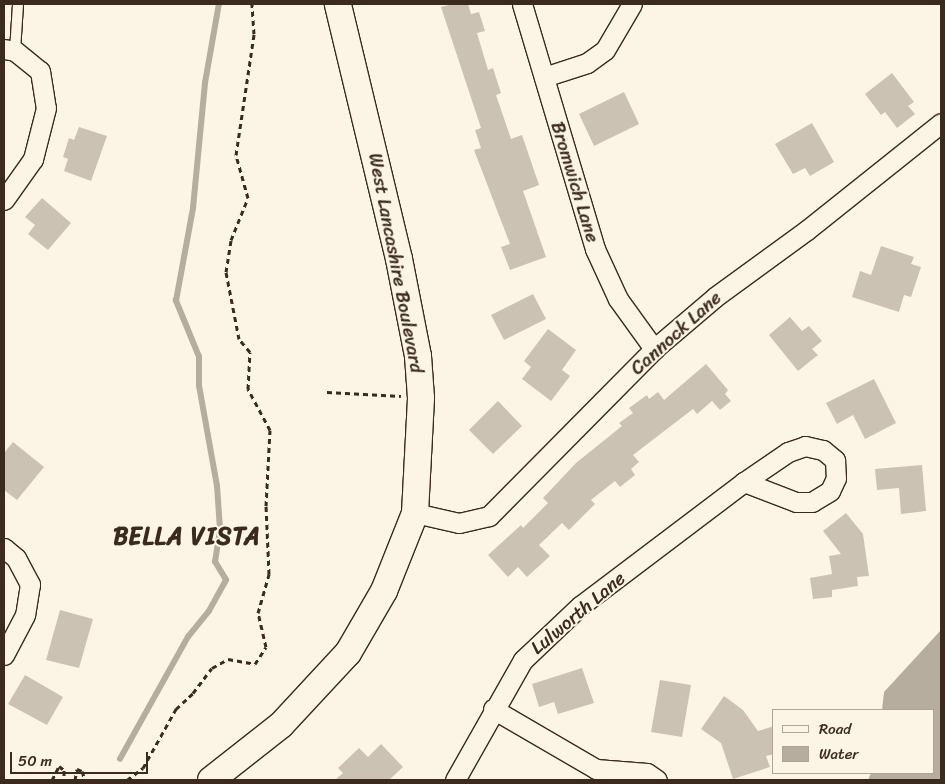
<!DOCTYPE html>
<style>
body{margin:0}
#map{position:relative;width:945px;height:784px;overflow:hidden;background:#fcf5e5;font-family:Sriracha,sans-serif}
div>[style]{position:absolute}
.water>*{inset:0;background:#b7ad9e}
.stream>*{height:5.5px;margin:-2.75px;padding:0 2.75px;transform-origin:2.75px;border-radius:2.75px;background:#b7ad9e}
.building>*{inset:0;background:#ccc2b3}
.path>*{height:3px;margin-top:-1.5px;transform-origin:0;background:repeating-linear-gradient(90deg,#3b2a1e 0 5px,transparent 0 9px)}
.roads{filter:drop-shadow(1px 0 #3b2a1e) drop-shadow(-1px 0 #3b2a1e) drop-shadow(0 1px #3b2a1e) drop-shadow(0 -1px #3b2a1e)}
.lane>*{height:10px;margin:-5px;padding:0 5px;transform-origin:5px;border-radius:5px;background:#fcf5e5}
.street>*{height:19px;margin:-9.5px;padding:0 9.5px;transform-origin:9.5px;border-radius:9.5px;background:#fcf5e5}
.secondary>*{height:26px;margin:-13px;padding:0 13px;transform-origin:13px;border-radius:13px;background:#fcf5e5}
span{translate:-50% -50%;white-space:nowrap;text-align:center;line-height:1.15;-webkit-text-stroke:4px #fcf5e5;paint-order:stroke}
.street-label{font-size:19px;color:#3b2a1e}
.district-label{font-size:24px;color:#3b2a1e;font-weight:700;letter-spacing:1px}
.frame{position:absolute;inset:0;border:5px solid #3b2a1e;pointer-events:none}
.legend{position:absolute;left:772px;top:709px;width:162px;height:65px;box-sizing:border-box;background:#fcf5e5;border:1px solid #afa495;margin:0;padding:6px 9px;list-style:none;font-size:15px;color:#3b2a1e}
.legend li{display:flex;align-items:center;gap:10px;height:25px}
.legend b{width:25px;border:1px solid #afa495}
.scale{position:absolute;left:10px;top:752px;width:138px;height:22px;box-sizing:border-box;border:2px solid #3b2a1e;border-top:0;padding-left:6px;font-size:15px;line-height:18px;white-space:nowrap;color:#3b2a1e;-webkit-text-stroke:4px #fcf5e5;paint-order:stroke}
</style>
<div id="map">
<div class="water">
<div style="clip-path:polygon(941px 630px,941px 780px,868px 780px,871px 773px,934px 773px,934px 710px,882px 710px,884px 692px)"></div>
</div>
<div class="stream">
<div style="left:120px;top:759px;width:140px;rotate:-60.9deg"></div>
<div style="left:188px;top:637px;width:33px;rotate:-51deg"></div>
<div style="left:209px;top:611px;width:35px;rotate:-61deg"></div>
<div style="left:226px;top:580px;width:21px;rotate:-121deg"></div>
<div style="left:215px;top:562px;width:33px;rotate:-81deg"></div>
<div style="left:220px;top:529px;width:43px;rotate:-94deg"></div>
<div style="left:217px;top:486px;width:102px;rotate:-100.2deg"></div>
<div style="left:199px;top:386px;width:29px;rotate:-90deg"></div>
<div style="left:199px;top:357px;width:61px;rotate:-112.3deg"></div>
<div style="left:176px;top:301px;width:95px;rotate:-79.6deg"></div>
<div style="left:193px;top:208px;width:126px;rotate:-84.5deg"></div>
<div style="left:205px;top:83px;width:80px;rotate:-80deg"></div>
</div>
<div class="building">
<div style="clip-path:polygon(453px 4px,468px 4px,471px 14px,479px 12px,485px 31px,477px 33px,488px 70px,493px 68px,501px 93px,496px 95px,511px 139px,522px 135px,539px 185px,523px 191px,546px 257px,510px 270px,501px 247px,510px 244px,474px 150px,481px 148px,475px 130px,481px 128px,441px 7px)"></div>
<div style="clip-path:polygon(892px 73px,914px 102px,908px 106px,915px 114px,897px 128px,885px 112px,881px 115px,865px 94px)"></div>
<div style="clip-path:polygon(624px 92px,639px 124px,594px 146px,579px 114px)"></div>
<div style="clip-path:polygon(812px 123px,834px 162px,810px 176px,805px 168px,793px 174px,775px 144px)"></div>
<div style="clip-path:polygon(79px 127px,107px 136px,91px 181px,64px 171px,68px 159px,63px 157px,69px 138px,74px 140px)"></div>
<div style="clip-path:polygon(42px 198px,71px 223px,48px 250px,28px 234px,35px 225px,25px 217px)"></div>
<div style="clip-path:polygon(881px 246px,914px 257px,911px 264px,921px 267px,911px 297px,904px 295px,899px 312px,852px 297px,860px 271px,871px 275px)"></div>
<div style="clip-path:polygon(533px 294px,546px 319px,504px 340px,491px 315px)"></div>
<div style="clip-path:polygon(790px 317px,802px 331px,809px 326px,822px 341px,812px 349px,818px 355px,798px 371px,769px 335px)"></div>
<div style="clip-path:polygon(548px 329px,576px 350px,562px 370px,570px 376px,551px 401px,522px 379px,531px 367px,524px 361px)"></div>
<div style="clip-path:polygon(706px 364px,728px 390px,725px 394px,731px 401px,720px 410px,712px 401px,697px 414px,693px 409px,633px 455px,639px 462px,631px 469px,635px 475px,620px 487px,615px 481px,591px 500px,595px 504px,569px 530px,562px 523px,539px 545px,550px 556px,527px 577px,518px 567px,508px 577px,488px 555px,521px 525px,523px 528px,548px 503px,543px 498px,576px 463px,622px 426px,619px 423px,633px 413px,629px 408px,647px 395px,649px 399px,658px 392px,664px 400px)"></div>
<div style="clip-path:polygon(874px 379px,896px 423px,865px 439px,853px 415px,837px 424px,826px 403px)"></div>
<div style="clip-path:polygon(498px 401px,522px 426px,493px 454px,469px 430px)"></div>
<div style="clip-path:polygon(13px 442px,44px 467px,17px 500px,4px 490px,4px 453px)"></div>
<div style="clip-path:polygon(922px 465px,926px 511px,901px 514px,899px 488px,877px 490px,875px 469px)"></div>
<div style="clip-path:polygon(846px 513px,863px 534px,869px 576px,857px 577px,858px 586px,832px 590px,832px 597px,813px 599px,810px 578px,832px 574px,829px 556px,841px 554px,823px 531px)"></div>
<div style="clip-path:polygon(60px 610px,93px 619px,79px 668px,46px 660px)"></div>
<div style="clip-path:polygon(582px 668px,594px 703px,558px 714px,554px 702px,539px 707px,532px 684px)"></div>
<div style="clip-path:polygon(25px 675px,63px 697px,47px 725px,8px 704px)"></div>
<div style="clip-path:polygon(660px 680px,691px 685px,682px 737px,651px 732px)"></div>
<div style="clip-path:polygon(724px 696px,743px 710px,758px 731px,774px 726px,774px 754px,766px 756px,770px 767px,733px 779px,721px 743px,701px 729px)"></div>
<div style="clip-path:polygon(381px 744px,403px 767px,389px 780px,335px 780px,343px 773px,338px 768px,359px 748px,368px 757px)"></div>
</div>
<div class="path">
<div style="left:327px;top:392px;width:74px;rotate:3.1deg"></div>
<div style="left:52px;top:780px;width:16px;rotate:-63deg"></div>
<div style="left:59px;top:766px;width:6px;rotate:39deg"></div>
<div style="left:64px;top:770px;width:10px;rotate:90deg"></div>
<div style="left:75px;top:780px;width:11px;rotate:-80deg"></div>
<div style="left:77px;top:769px;width:5px;rotate:22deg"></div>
<div style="left:82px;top:771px;width:9px;rotate:72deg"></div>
<div style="left:107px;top:780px;width:9px"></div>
<div style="left:127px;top:780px;width:20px;rotate:-37deg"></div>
<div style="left:143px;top:768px;width:68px;rotate:-60.8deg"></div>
<div style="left:176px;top:709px;width:23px;rotate:-43deg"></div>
<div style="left:193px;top:693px;width:31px;rotate:-53deg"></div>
<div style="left:212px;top:668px;width:18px;rotate:-29deg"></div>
<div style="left:228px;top:659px;width:27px;rotate:10deg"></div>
<div style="left:255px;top:664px;width:20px;rotate:-57deg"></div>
<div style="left:266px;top:647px;width:35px;rotate:-103deg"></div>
<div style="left:258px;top:613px;width:41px;rotate:-74.2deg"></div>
<div style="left:269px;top:574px;width:68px;rotate:-92.5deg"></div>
<div style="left:266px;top:506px;width:76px;rotate:-87deg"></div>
<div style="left:270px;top:430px;width:47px;rotate:-118.2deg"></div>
<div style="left:248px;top:389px;width:37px;rotate:-87deg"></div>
<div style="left:250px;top:352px;width:17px;rotate:-130deg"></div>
<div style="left:239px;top:339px;width:68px;rotate:-101deg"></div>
<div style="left:226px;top:272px;width:32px;rotate:-81deg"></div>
<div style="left:231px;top:240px;width:45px;rotate:-68deg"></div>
<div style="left:248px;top:198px;width:45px;rotate:-105.6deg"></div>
<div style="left:236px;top:155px;width:122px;rotate:-81.5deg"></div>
<div style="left:254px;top:34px;width:30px;rotate:-94deg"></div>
</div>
<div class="roads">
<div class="lane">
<div style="left:15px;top:51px;width:47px;rotate:-86.3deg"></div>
</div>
<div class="street">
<div style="left:522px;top:4px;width:256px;rotate:73.4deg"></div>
<div style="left:595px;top:249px;width:55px;rotate:65.3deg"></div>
<div style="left:618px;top:299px;width:62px;rotate:54.2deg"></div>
<div style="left:4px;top:49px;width:11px;rotate:10deg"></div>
<div style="left:15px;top:51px;width:32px;rotate:39deg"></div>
<div style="left:40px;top:71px;width:37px;rotate:81deg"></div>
<div style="left:46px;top:108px;width:53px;rotate:104.3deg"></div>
<div style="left:33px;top:159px;width:50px;rotate:125.3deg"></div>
<div style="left:544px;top:77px;width:45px;rotate:-18deg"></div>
<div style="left:587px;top:63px;width:22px;rotate:-36deg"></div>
<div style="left:605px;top:50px;width:53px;rotate:-59.6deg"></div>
<div style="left:415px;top:513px;width:45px;rotate:12.8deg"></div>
<div style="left:459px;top:523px;width:31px;rotate:-13deg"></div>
<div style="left:489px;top:516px;width:235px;rotate:-45.3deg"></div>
<div style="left:654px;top:349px;width:80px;rotate:-40.4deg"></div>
<div style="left:715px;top:297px;width:114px;rotate:-36.1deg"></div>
<div style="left:807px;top:230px;width:171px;rotate:-38.6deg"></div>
<div style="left:4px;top:548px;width:16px;rotate:40deg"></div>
<div style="left:16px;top:558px;width:30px;rotate:62deg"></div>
<div style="left:30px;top:584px;width:31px;rotate:99deg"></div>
<div style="left:25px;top:615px;width:45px;rotate:117.7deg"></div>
<div style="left:493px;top:709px;width:119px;rotate:30.2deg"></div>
<div style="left:596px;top:769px;width:51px;rotate:4.5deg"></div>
<div style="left:647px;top:773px;width:12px;rotate:35deg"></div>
<div style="left:455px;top:780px;width:138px;rotate:-60.5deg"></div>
<div style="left:523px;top:660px;width:79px;rotate:-43.5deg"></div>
<div style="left:580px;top:606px;width:206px;rotate:-37.1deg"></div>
<div style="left:744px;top:482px;width:53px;rotate:-34.3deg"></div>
<div style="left:788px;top:452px;width:18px;rotate:-19deg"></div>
<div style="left:805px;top:446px;width:18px;rotate:13deg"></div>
<div style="left:823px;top:450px;width:16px;rotate:40deg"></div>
<div style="left:835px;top:460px;width:18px;rotate:87deg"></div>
<div style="left:836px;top:478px;width:14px;rotate:115deg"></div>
<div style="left:830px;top:491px;width:21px;rotate:149deg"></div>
<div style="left:812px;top:502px;width:16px;rotate:180deg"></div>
<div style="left:796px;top:502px;width:56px;rotate:-159deg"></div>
</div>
<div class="secondary">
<div style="left:211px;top:780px;width:89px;rotate:-38.2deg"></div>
<div style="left:281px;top:725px;width:98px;rotate:-47.1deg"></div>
<div style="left:348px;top:653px;width:72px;rotate:-59.9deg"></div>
<div style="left:384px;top:591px;width:84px;rotate:-68.3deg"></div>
<div style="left:415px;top:513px;width:115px;rotate:-87deg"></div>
<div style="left:421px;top:398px;width:42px;rotate:-94.1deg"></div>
<div style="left:418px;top:356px;width:99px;rotate:-101.1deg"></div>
<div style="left:399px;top:259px;width:262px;rotate:-103.5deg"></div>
</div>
</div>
<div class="street-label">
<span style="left:575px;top:182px;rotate:73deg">Bromwich Lane</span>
<span style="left:396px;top:263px;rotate:79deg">West Lancashire Boulevard</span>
<span style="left:676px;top:333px;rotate:-42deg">Cannock Lane</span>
<span style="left:578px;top:613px;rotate:-40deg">Lulworth Lane</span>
</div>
<div class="district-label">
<span style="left:187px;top:537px">BELLA VISTA</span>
</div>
<div class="frame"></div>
<ul class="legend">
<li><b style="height:6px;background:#fcf5e5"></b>Road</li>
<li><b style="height:14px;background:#b7ad9e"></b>Water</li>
</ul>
<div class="scale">50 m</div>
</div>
